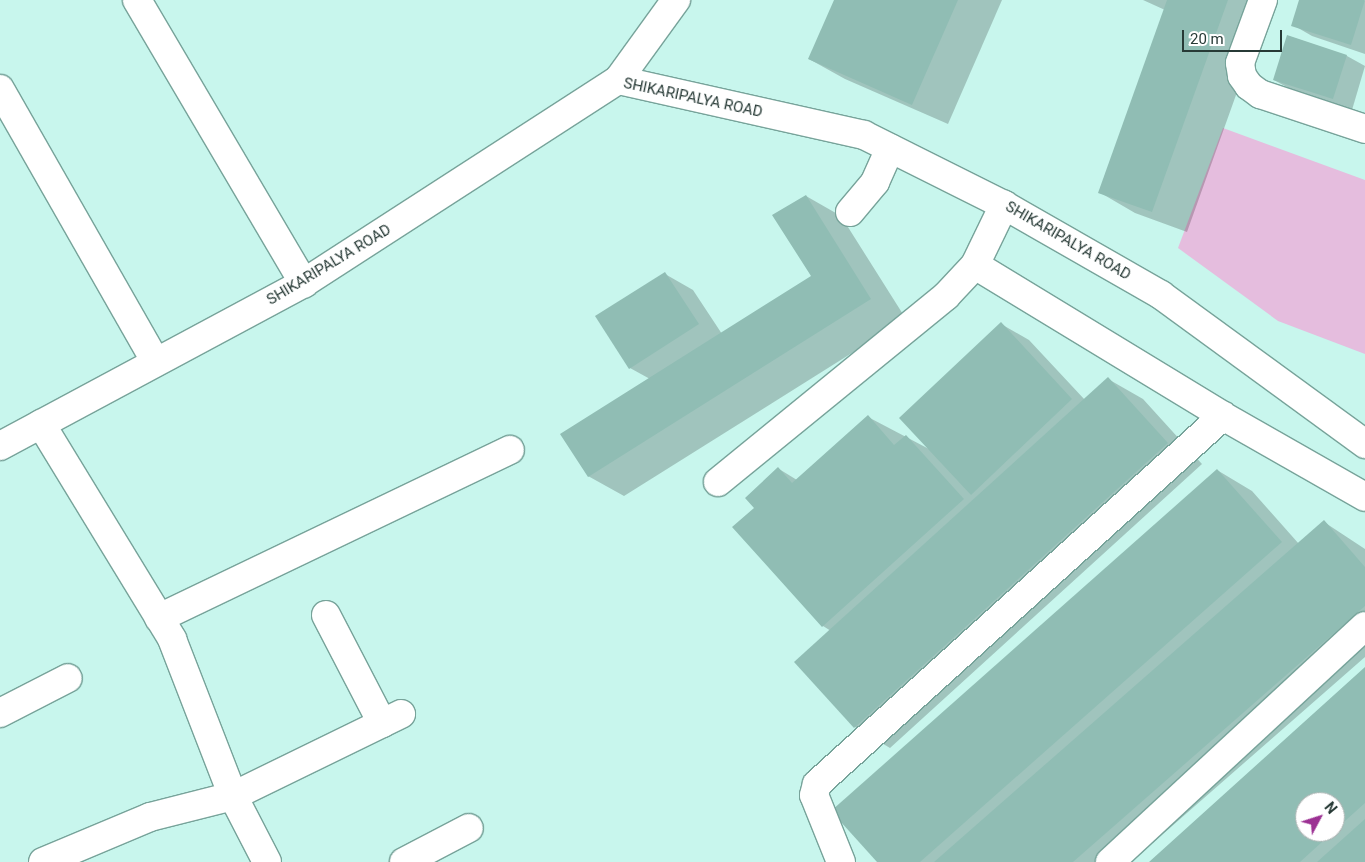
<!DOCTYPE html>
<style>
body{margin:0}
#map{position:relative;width:1365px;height:862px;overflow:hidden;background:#c8f6ed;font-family:Roboto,sans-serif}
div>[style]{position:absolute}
.green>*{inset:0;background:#e5bdde}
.shadow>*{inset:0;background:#0003}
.building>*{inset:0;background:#90bdb4}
.roads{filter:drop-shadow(1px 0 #77a39a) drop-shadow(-1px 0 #77a39a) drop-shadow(0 1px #77a39a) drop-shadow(0 -1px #77a39a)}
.minor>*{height:28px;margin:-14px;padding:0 14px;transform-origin:14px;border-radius:14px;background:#fff}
span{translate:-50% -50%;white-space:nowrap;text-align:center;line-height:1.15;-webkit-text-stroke:4px #fff;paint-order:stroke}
.street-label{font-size:15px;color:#273a36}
.north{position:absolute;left:1295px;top:792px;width:50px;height:50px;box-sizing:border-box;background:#fff;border:1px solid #a9b0af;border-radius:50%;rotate:50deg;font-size:14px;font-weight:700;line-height:20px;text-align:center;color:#273a36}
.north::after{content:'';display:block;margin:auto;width:18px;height:22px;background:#9c3193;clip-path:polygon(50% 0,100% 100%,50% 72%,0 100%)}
.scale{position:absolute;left:1182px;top:30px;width:100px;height:22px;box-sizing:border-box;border:2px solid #273a36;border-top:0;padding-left:6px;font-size:15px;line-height:18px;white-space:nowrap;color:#273a36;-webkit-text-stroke:4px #fff;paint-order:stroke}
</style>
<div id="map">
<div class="green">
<div style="clip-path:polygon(1223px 128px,1365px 180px,1365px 354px,1278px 321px,1178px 248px)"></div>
</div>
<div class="shadow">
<div style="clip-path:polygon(835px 0,1002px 0,948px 124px,845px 79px,809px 59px)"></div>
<div style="clip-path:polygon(1143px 0,1270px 0,1187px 232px,1135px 213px,1099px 192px,1165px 10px)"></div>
<div style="clip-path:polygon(1301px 0,1365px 1px,1365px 54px,1312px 36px,1293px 25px)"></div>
<div style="clip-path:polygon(1288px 36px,1347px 56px,1365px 66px,1352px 110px,1294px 91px,1274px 80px)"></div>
<div style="clip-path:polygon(806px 196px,841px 216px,906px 319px,624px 496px,588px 476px,650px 379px,630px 368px,665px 274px,693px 290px,722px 334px,812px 277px)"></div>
<div style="clip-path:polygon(1001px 324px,1029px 340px,1085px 400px,1108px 379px,1143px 399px,1202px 464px,890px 748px,855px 727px,796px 662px,831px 631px,823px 626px,734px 527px,756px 508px,779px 469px,797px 480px,868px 417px,929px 449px)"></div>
<div style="clip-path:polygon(1217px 470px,1252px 491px,1299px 544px,1324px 522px,1365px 549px,1365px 657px,1131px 862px,879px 862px)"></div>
<div style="clip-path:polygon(evenodd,1365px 669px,1365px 862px,1150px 862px,1365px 669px,1305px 802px,1335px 802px,1335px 832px,1305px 832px,1305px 802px)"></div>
</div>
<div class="building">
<div style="clip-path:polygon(834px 0,958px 0,912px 105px,808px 59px)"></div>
<div style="clip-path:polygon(1167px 0,1228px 0,1152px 212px,1098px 193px)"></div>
<div style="clip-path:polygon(1299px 0,1365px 0,1351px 45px,1291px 26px)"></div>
<div style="clip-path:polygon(1287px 35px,1347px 55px,1333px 99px,1273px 80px)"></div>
<div style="clip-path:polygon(806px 195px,871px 299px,588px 477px,560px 434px,811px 276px,772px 215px)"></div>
<div style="clip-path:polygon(665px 272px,699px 324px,629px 369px,595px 316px)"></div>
<div style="clip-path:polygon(1001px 322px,1072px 399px,971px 495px,899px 418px)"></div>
<div style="clip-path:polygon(1108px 377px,1168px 443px,854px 728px,794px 662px)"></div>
<div style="clip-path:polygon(868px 415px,894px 445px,906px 435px,964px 499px,822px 627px,732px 527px,754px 508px,745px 498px,778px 467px,792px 483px)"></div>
<div style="clip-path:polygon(1217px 469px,1282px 542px,920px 862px,877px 862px,831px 811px)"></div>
<div style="clip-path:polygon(1324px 520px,1365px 567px,1365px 606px,1073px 862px,934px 862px)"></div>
<div style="clip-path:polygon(1365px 667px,1365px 803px,1335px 830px,1335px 802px,1305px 802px,1305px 832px,1333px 832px,1300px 862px,1149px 862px)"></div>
<div style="clip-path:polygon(1365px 819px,1365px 862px,1317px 862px)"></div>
</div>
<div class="roads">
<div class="minor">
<div style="left:137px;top:0;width:329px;rotate:59.5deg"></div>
<div style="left:1263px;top:0;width:67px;rotate:110.1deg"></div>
<div style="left:1240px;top:63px;width:13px;rotate:81deg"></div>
<div style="left:1242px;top:76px;width:12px;rotate:55deg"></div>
<div style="left:1249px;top:86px;width:14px;rotate:36deg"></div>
<div style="left:1260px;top:94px;width:111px;rotate:18.4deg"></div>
<div style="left:618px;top:80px;width:99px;rotate:-54.1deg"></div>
<div style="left:0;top:89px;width:314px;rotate:60.3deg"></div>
<div style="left:850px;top:212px;width:39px;rotate:-50deg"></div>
<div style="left:875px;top:182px;width:37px;rotate:-66deg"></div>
<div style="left:975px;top:265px;width:67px;rotate:-64.2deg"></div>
<div style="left:41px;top:424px;width:252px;rotate:58.6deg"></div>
<div style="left:172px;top:639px;width:168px;rotate:68.8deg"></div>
<div style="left:233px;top:796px;width:187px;rotate:-26deg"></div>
<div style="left:0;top:446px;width:345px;rotate:-28.2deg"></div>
<div style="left:304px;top:283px;width:374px;rotate:-32.9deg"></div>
<div style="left:618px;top:80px;width:252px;rotate:12.6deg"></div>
<div style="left:864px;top:135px;width:157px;rotate:26.6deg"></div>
<div style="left:1004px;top:205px;width:181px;rotate:29.8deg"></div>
<div style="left:1161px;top:295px;width:253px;rotate:36.1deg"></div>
<div style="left:718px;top:482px;width:294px;rotate:-39.2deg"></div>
<div style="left:946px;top:296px;width:42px;rotate:-46.9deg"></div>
<div style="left:975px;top:265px;width:290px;rotate:31.3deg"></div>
<div style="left:1223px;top:416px;width:163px;rotate:29.7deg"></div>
<div style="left:326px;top:615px;width:122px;rotate:62.6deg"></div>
<div style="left:159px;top:618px;width:389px;rotate:-25.6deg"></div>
<div style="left:0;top:713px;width:76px;rotate:-27.2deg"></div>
<div style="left:43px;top:862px;width:116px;rotate:-22.8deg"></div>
<div style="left:150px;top:817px;width:86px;rotate:-14.2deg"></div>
<div style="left:233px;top:796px;width:74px;rotate:62.7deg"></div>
<div style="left:404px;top:862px;width:73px;rotate:-27.6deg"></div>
<div style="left:841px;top:862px;width:72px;rotate:-111.9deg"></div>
<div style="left:814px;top:795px;width:11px;rotate:-75deg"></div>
<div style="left:817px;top:784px;width:548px;rotate:-42.19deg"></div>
<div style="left:1110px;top:862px;width:347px;rotate:-42.8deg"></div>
</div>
</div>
<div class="street-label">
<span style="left:693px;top:98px;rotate:12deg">SHIKARIPALYA ROAD</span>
<span style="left:1068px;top:241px;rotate:30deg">SHIKARIPALYA ROAD</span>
<span style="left:329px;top:265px;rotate:-31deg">SHIKARIPALYA ROAD</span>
</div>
<div class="north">N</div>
<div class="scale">20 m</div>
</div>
